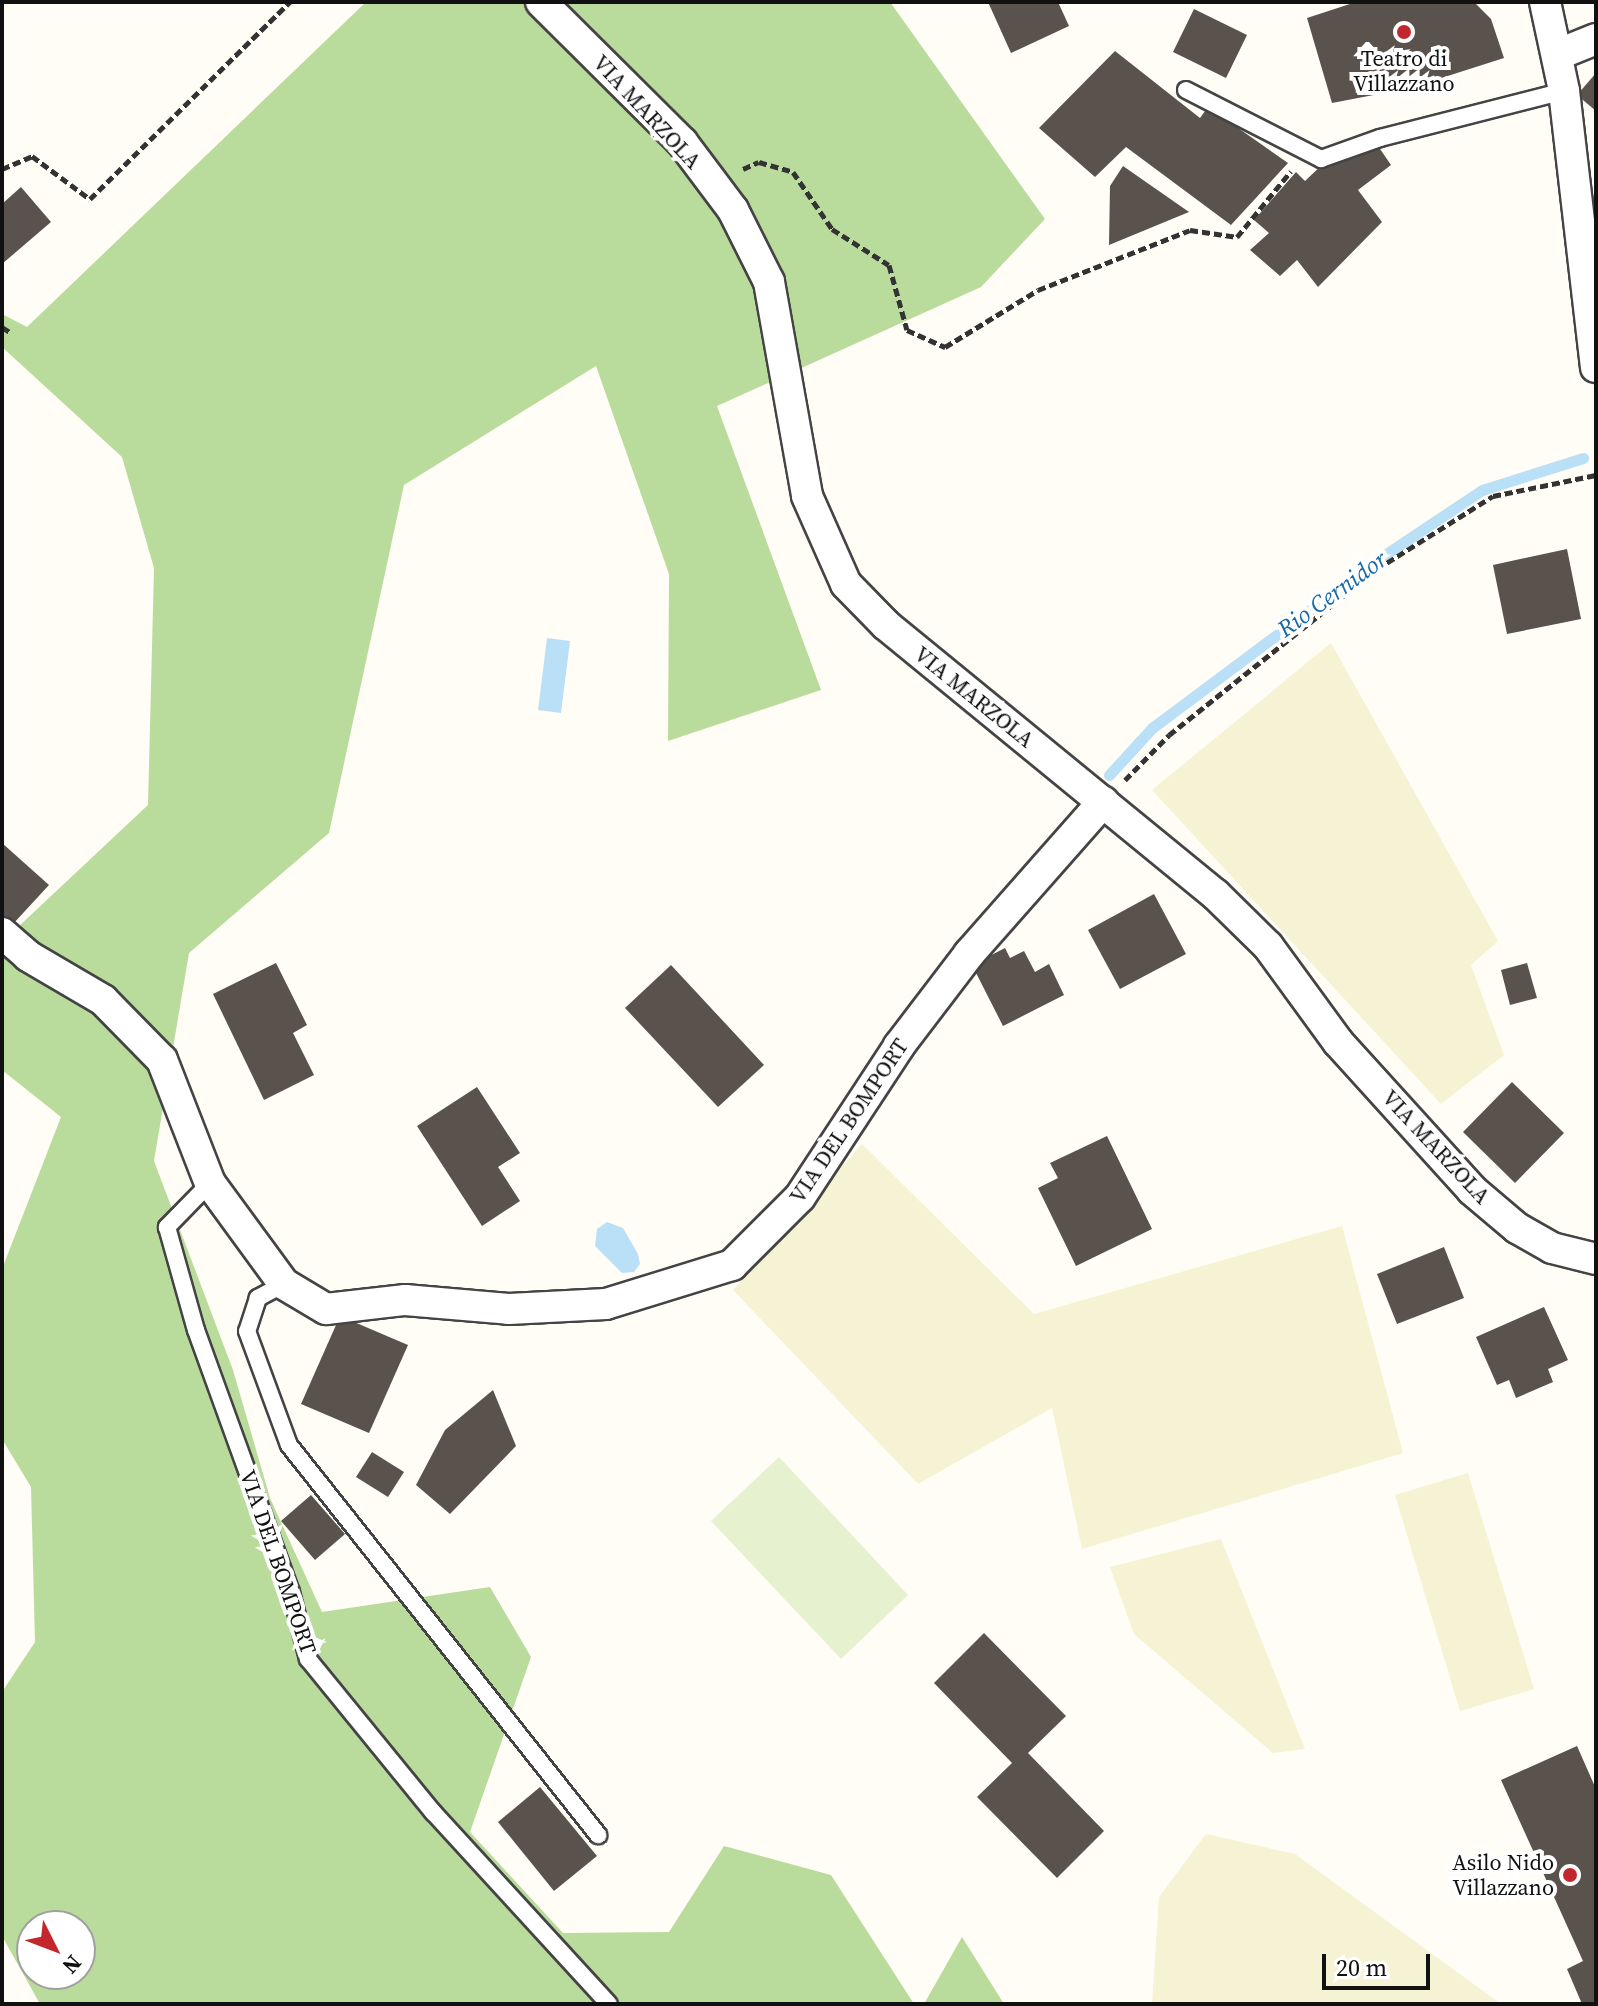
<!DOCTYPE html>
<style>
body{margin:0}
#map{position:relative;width:1598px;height:2006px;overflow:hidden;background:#fffdf5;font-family:"Source Serif 4",serif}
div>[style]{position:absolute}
.farmland>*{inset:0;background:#f6f3d4}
.forest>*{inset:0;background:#b9dc9c}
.pitch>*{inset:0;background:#e6f2cf}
.water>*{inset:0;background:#b9e0f7}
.stream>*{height:11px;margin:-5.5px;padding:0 5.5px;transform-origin:5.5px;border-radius:5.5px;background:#b9e0f7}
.building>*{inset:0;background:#5a524d}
.path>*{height:5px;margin-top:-2.5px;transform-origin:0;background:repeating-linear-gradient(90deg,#333 0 8px,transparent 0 12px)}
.roads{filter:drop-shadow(2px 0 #444) drop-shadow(-2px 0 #444) drop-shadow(0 2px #444) drop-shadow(0 -2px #444)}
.lane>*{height:16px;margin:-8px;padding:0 8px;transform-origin:8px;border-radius:8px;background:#fff}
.street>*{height:30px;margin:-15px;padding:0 15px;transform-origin:15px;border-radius:15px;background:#fff}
.dots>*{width:22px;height:22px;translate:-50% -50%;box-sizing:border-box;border:4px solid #fff;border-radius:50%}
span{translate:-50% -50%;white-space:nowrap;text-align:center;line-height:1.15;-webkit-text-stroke:8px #fff;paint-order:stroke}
.poi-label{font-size:22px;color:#111}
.right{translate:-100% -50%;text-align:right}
.street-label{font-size:22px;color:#111}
.water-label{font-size:24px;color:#1768a6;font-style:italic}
.frame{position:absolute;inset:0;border:4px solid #111;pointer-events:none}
.north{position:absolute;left:16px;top:1910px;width:80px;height:80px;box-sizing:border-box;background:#fff;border:2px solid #a0a0a0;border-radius:50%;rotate:132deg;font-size:22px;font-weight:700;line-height:32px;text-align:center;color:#111}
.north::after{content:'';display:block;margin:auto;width:28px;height:36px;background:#c4262e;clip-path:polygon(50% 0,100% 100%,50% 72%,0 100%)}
.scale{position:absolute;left:1322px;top:1954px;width:108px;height:36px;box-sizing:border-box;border:4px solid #111;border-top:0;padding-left:10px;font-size:24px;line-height:28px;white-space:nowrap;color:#111;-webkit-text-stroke:6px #fff;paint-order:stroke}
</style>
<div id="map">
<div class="farmland">
<div style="clip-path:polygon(1331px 643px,1498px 941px,1471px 965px,1504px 1055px,1441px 1104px,1152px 790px)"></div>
<div style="clip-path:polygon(862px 1144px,1034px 1314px,1342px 1226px,1403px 1453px,1082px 1549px,1052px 1408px,918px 1484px,733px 1290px)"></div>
<div style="clip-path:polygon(1468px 1473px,1534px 1689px,1460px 1711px,1395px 1495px)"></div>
<div style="clip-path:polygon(1221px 1539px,1305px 1749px,1273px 1753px,1134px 1634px,1110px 1567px)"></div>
<div style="clip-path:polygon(1206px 1834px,1295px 1854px,1501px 2004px,1152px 2004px,1159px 1897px)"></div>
</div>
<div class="forest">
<div style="clip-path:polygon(evenodd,366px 2px,890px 2px,1045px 219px,981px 287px,717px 406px,821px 690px,668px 741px,669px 574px,596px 366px,404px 485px,329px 833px,189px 953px,154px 1161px,233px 1370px,270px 1498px,322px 1612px,490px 1587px,531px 1657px,470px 1832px,563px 1933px,669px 1932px,724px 1846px,831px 1875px,914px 2004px,40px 2004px,2px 1936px,2px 1692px,35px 1642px,31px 1487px,2px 1439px,2px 1269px,61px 1117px,2px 1070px,2px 942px,148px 805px,154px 568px,122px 457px,2px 347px,2px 314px,27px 327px,366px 2px,32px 1926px,80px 1926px,80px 1974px,32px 1974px,32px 1926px)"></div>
<div style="clip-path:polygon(962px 1937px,1004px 2004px,924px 2004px)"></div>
</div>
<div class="pitch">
<div style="clip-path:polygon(779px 1457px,908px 1595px,841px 1659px,711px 1521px)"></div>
</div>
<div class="water">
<div style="clip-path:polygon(547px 638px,570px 641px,561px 713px,538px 710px)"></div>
<div style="clip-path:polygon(607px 1222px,623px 1228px,638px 1254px,640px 1264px,634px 1272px,622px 1273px,595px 1246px,597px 1229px)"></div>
</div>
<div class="stream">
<div style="left:1109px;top:775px;width:64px;rotate:-47.5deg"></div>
<div style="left:1152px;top:728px;width:274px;rotate:-36.8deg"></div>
<div style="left:1371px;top:564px;width:133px;rotate:-33.7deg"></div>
<div style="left:1482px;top:490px;width:106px;rotate:-17.6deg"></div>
</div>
<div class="building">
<div style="clip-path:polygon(988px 2px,1058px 2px,1069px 26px,1011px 53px)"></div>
<div style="clip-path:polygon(1356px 2px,1474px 2px,1491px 19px,1504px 58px,1410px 88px,1332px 103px,1307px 18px)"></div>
<div style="clip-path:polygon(1194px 9px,1247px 35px,1226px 78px,1173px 52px)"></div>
<div style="clip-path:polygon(1115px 51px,1200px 118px,1208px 107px,1288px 163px,1231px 225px,1126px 147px,1095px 177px,1039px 128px)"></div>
<div style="clip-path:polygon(1596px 73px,1596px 111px,1577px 95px)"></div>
<div style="clip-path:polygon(1378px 146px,1391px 165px,1358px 190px,1382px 222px,1318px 287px,1297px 260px,1280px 276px,1250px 250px,1269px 233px,1254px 220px,1296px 172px,1305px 181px,1324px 163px)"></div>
<div style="clip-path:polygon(1123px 166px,1189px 212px,1109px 245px,1110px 186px)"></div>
<div style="clip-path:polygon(21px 187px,51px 222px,2px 264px,2px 204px)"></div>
<div style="clip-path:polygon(1567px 549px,1581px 619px,1507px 634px,1493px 565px)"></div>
<div style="clip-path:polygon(2px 843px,49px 885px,13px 924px,2px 914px)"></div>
<div style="clip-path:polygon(1154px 894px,1186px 954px,1120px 989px,1088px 930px)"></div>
<div style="clip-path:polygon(1005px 948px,1010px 958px,1024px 951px,1035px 972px,1049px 964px,1064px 995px,1003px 1026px,972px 965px)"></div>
<div style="clip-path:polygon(276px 963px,307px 1025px,293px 1033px,314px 1075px,264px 1100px,213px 994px)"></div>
<div style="clip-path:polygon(1527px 963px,1537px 998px,1510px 1005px,1501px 970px)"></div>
<div style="clip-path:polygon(671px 965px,764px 1065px,718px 1107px,625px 1008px)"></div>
<div style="clip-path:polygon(1512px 1082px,1564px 1133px,1515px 1183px,1463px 1132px)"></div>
<div style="clip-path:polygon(477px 1087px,520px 1153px,498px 1167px,520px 1201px,482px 1226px,417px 1126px)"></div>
<div style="clip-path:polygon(1107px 1136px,1152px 1229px,1076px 1266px,1038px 1188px,1058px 1178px,1050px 1163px)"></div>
<div style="clip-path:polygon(1444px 1247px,1464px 1298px,1397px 1324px,1377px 1274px)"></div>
<div style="clip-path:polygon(1544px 1307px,1568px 1360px,1548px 1369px,1553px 1382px,1516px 1398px,1509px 1380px,1497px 1385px,1476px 1337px)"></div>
<div style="clip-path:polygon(340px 1316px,408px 1345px,369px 1433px,301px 1404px)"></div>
<div style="clip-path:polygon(493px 1390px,516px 1446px,450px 1514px,416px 1485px,445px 1430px)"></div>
<div style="clip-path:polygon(372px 1452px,404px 1472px,388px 1497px,356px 1477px)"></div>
<div style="clip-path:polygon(311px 1495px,345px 1534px,315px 1560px,281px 1521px)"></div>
<div style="clip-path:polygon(984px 1633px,1066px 1716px,1028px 1753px,1104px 1831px,1057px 1878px,977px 1797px,1012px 1763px,934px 1683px)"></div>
<div style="clip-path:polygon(1577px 1746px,1596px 1789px,1596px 2004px,1582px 2004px,1567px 1969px,1583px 1961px,1501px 1780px)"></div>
<div style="clip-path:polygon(540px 1787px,597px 1856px,554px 1891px,498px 1822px)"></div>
</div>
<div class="path">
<div style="left:2px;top:169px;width:33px;rotate:-23deg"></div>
<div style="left:32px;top:156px;width:72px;rotate:36.6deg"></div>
<div style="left:90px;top:199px;width:281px;rotate:-44.6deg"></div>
<div style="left:743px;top:169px;width:17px;rotate:-24deg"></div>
<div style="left:759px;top:162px;width:35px;rotate:16deg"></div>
<div style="left:793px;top:172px;width:69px;rotate:55.6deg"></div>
<div style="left:832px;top:229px;width:67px;rotate:32.3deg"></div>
<div style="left:889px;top:265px;width:67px;rotate:74.5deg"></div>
<div style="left:907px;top:330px;width:42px;rotate:24.1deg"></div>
<div style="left:945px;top:347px;width:109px;rotate:-31.5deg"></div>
<div style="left:1038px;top:290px;width:163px;rotate:-21.5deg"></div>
<div style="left:1190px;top:230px;width:48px;rotate:8.5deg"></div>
<div style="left:1237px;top:237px;width:85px;rotate:-50.7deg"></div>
<div style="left:2px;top:327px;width:9px;rotate:32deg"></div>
<div style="left:1125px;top:780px;width:63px;rotate:-45.6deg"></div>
<div style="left:1169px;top:735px;width:266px;rotate:-38.6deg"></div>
<div style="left:1377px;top:569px;width:137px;rotate:-32.2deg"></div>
<div style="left:1493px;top:496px;width:105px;rotate:-11.5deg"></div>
</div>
<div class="roads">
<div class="lane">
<div style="left:1186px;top:90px;width:152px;rotate:27.1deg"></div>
<div style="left:1321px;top:159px;width:63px;rotate:-19.6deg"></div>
<div style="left:1380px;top:138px;width:190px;rotate:-14.3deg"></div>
<div style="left:210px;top:1183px;width:62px;rotate:134.3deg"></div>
<div style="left:167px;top:1227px;width:107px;rotate:74.3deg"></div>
<div style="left:196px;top:1330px;width:279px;rotate:70.1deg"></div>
<div style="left:291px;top:1592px;width:69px;rotate:75.8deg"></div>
<div style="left:308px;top:1659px;width:198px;rotate:50.8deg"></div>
<div style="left:433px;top:1812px;width:260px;rotate:47.5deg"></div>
<div style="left:284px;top:1284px;width:30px;rotate:152deg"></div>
<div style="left:258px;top:1298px;width:35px;rotate:108deg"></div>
<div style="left:247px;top:1331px;width:121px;rotate:69.8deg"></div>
<div style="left:289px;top:1445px;width:498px;rotate:51.6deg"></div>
</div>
<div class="street">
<div style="left:541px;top:2px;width:199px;rotate:44.8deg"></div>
<div style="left:682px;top:142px;width:85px;rotate:53.1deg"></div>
<div style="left:733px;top:210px;width:80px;rotate:63.4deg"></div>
<div style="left:769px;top:282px;width:217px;rotate:79.9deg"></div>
<div style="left:807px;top:496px;width:96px;rotate:66.1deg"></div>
<div style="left:846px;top:584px;width:57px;rotate:45.7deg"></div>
<div style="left:886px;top:625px;width:425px;rotate:39.3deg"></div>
<div style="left:1215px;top:894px;width:74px;rotate:44.5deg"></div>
<div style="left:1268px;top:946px;width:119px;rotate:53.9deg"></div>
<div style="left:1338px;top:1042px;width:200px;rotate:47.8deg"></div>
<div style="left:1472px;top:1190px;width:59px;rotate:40.2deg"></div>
<div style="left:1517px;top:1228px;width:40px;rotate:29.7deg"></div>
<div style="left:1552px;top:1248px;width:45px;rotate:14deg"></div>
<div style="left:1545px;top:2px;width:91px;rotate:77.9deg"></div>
<div style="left:1564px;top:91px;width:278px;rotate:83.4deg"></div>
<div style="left:1559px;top:54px;width:40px;rotate:-22deg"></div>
<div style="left:2px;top:933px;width:35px;rotate:41deg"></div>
<div style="left:28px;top:956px;width:87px;rotate:30.4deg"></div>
<div style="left:103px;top:1000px;width:84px;rotate:45.5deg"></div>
<div style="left:162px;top:1060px;width:132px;rotate:68.7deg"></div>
<div style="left:210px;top:1183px;width:125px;rotate:53.8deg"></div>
<div style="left:284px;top:1284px;width:49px;rotate:30.8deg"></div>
<div style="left:326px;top:1309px;width:80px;rotate:-6.5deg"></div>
<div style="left:405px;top:1300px;width:104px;rotate:4.9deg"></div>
<div style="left:509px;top:1309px;width:97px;rotate:-3deg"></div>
<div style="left:606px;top:1304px;width:132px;rotate:-17.2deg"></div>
<div style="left:732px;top:1265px;width:96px;rotate:-45deg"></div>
<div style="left:800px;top:1197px;width:181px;rotate:-56.7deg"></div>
<div style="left:899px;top:1046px;width:116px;rotate:-52.7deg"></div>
<div style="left:969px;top:954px;width:203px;rotate:-48.6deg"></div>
</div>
</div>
<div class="dots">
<div style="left:1404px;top:32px;background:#c4262e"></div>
<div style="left:1570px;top:1875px;background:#c4262e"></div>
</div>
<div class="poi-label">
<span style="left:1404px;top:71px">Teatro di<br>Villazzano</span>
<span class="right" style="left:1554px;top:1875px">Asilo Nido<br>Villazzano</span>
</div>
<div class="street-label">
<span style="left:647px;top:112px;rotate:47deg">VIA MARZOLA</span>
<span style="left:974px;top:697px;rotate:39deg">VIA MARZOLA</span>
<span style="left:849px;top:1121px;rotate:-56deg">VIA DEL BOMPORT</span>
<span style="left:1436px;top:1147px;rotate:47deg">VIA MARZOLA</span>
<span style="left:278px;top:1562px;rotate:71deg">VIA DEL BOMPORT</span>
</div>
<div class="water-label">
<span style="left:1332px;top:594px;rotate:-36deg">Rio Cernidor</span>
</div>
<div class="frame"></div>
<div class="north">N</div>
<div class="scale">20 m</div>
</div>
